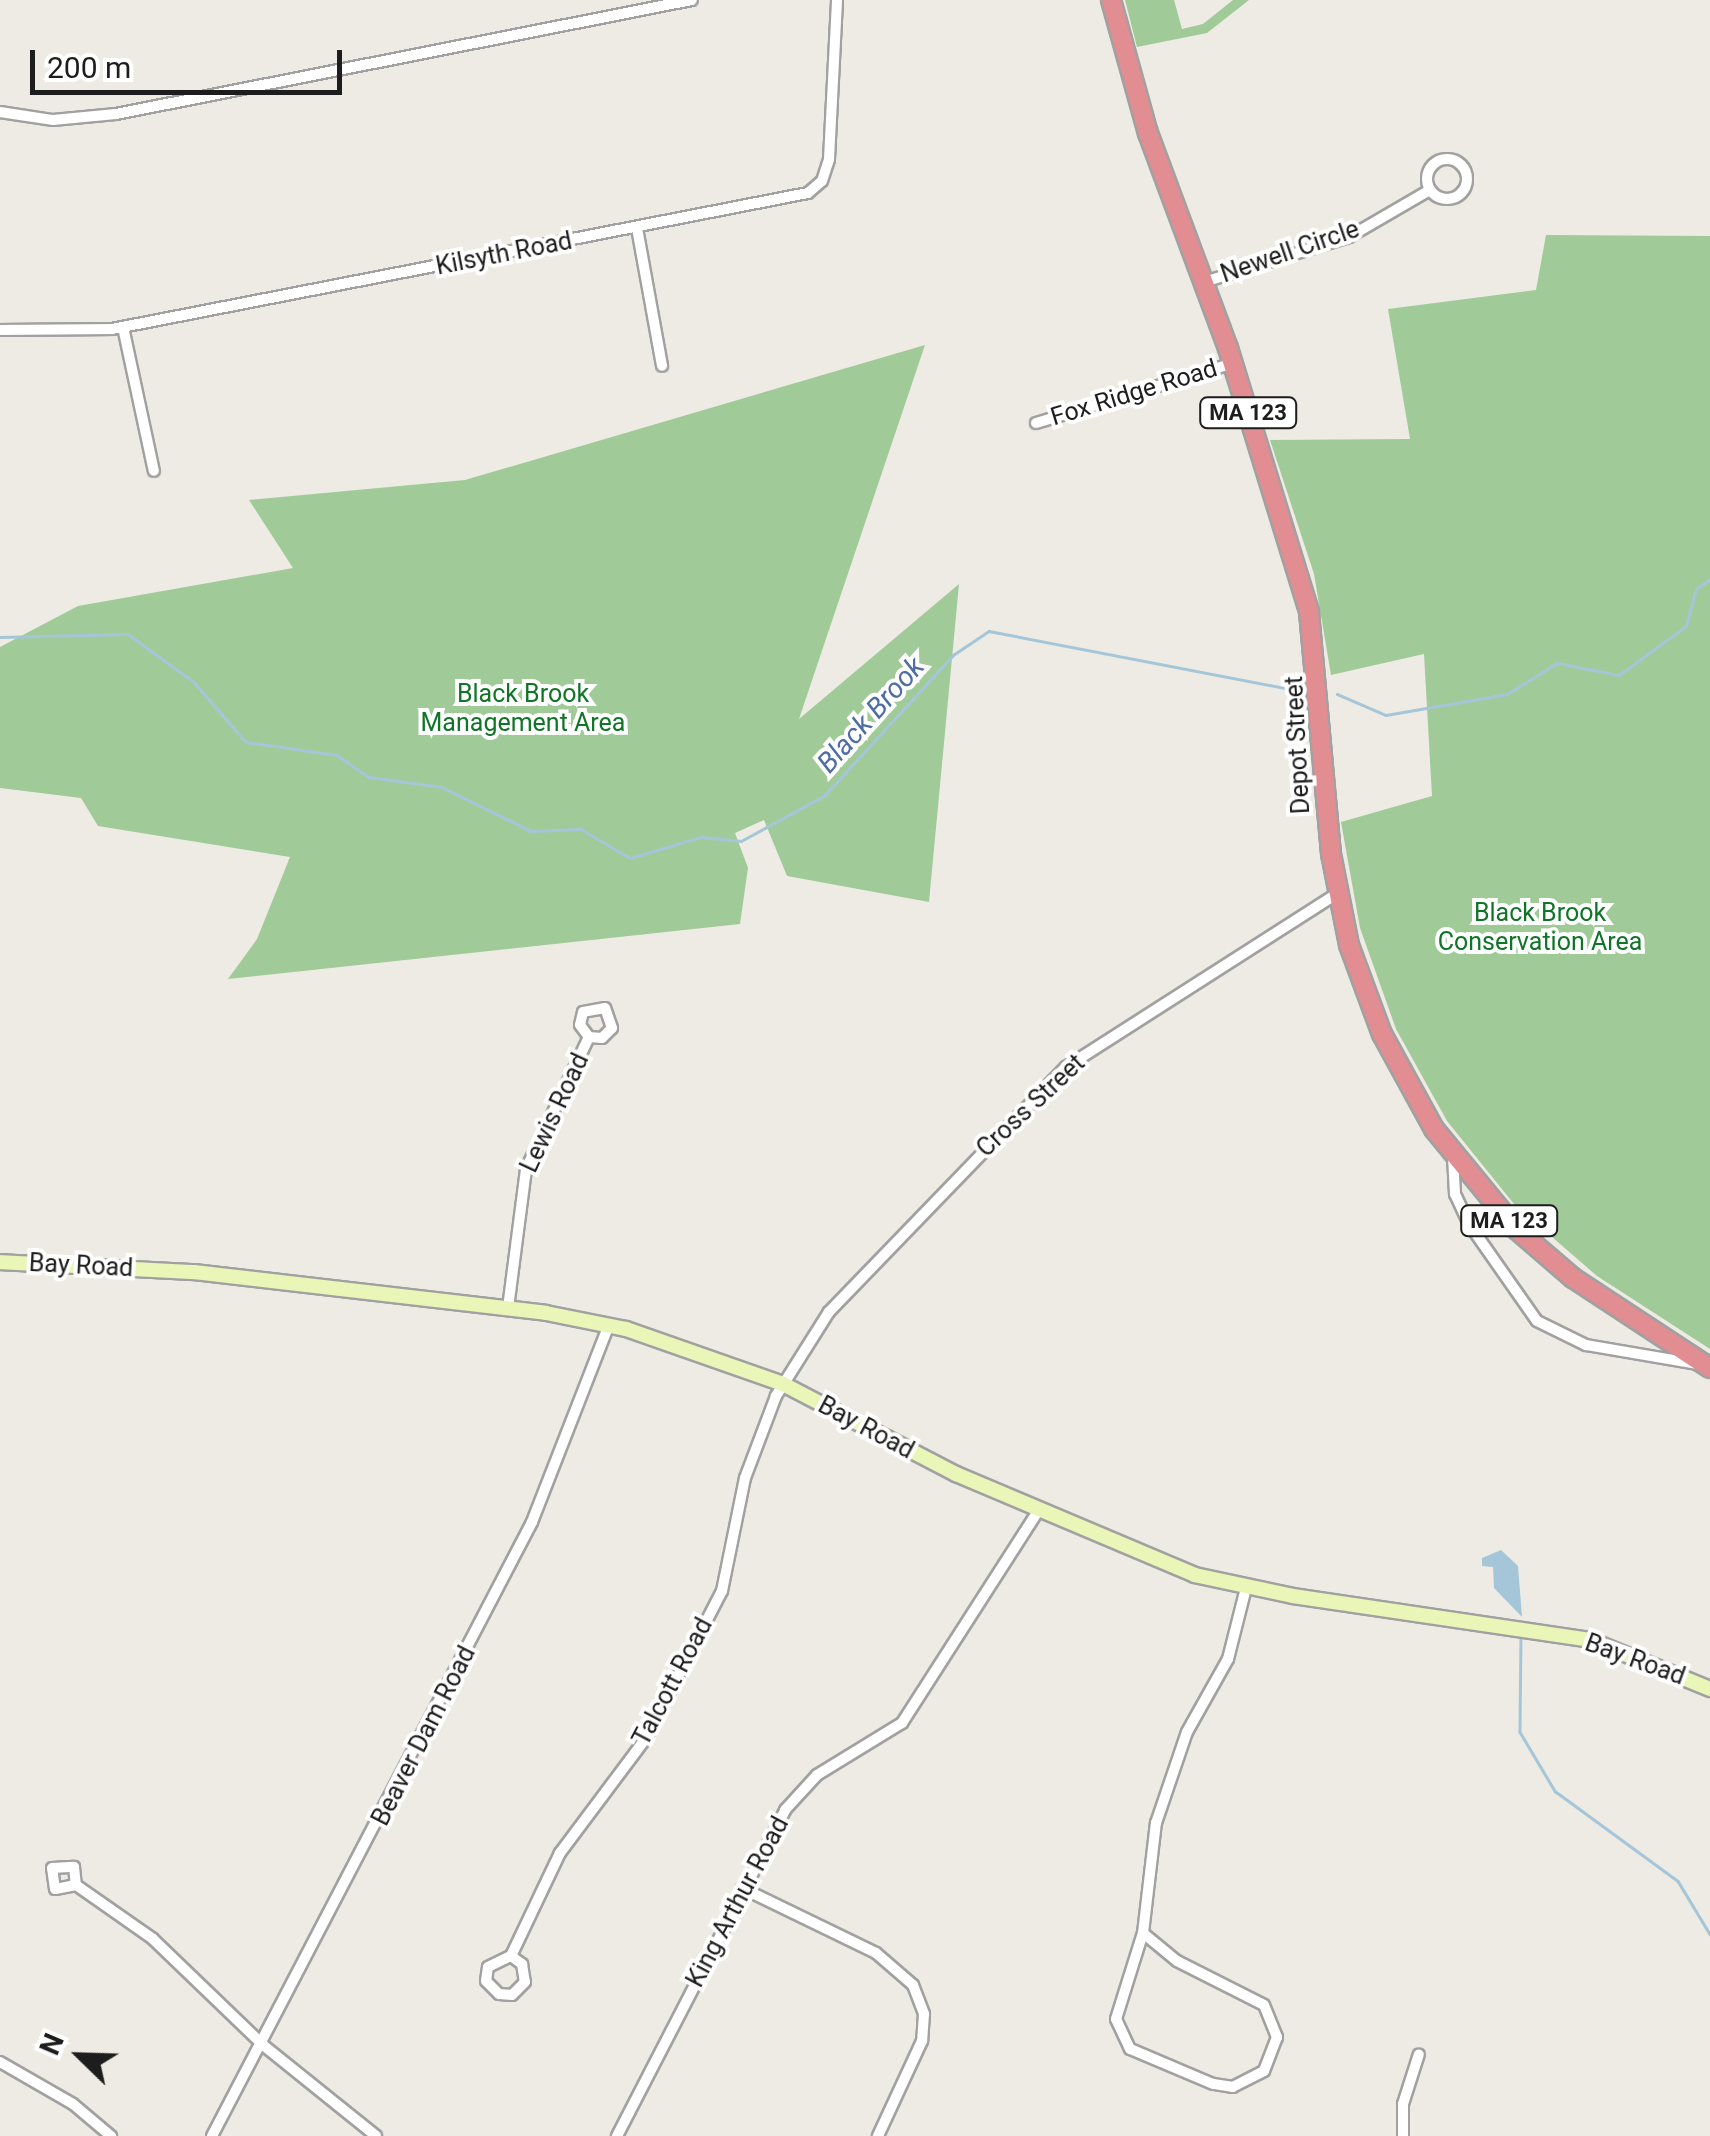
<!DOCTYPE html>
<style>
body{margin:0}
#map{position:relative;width:1710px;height:2136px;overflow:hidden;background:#edebe3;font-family:Roboto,sans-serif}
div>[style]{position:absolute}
.forest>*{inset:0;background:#a0cb99}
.water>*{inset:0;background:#a5c6d9}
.stream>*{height:2.5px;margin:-1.25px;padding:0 1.25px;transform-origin:1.25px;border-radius:1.25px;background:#a5c6d9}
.roads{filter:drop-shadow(2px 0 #a1a1a1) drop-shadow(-2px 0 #a1a1a1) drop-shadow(0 2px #a1a1a1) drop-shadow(0 -2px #a1a1a1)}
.street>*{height:10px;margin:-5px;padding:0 5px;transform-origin:5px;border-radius:5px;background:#fff}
.street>.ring{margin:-5px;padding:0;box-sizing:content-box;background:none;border:10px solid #fff;border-radius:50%}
.secondary>*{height:14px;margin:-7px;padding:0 7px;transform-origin:7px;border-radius:7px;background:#eaf6b8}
.highway>*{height:18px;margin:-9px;padding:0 9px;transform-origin:9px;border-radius:9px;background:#e28d91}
span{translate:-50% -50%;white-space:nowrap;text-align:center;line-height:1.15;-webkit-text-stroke:8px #fff;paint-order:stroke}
.shield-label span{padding:2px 8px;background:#fff;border:2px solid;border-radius:8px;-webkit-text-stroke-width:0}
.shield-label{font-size:22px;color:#1d1d1d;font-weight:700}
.street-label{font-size:25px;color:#1d1d1d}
.park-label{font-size:25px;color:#107527}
.water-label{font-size:28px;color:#4e6da7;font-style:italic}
.north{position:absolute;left:30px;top:2006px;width:100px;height:100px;-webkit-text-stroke:8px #fff;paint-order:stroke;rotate:293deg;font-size:28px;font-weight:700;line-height:40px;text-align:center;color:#1d1d1d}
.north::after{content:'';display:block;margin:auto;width:35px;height:45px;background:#1d1d1d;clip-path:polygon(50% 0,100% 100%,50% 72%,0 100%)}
.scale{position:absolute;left:30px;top:50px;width:312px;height:45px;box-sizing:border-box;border:5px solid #1d1d1d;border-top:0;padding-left:12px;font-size:30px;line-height:35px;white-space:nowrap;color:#1d1d1d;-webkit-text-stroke:8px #fff;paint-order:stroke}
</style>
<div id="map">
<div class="forest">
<div style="clip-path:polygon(1125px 0,1174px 0,1182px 29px,1203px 24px,1233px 0,1249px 0,1207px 33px,1137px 47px)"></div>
<div style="clip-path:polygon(1546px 235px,1710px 236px,1710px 1349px,1597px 1276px,1514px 1204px,1447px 1121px,1396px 1029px,1360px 928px,1341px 822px,1432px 796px,1424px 654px,1331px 675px,1314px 574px,1270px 440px,1410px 439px,1388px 309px,1536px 290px)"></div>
<div style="clip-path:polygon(925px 345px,799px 719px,959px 584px,929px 902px,787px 876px,764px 820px,735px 833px,748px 868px,740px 924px,228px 979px,257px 939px,290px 857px,98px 826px,81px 798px,0 788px,0 647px,78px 606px,293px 568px,249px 500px,465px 480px)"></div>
</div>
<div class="water">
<div style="clip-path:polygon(1501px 1550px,1518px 1566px,1522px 1617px,1494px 1588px,1493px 1567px,1482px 1566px,1482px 1558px)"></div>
</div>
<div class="stream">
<div style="left:0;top:637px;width:128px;rotate:-1.3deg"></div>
<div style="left:128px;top:634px;width:82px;rotate:36deg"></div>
<div style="left:194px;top:682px;width:79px;rotate:49.1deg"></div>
<div style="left:246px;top:742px;width:92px;rotate:8.1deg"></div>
<div style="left:337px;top:755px;width:39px;rotate:35deg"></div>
<div style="left:369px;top:777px;width:74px;rotate:7.8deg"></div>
<div style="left:442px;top:787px;width:99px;rotate:26.3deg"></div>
<div style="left:531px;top:831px;width:50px;rotate:-2.3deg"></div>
<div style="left:581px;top:829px;width:57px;rotate:30.6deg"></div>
<div style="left:630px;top:858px;width:74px;rotate:-16.5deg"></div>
<div style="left:701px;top:837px;width:40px;rotate:5.7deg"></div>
<div style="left:741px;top:841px;width:94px;rotate:-28.5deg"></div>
<div style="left:824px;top:796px;width:191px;rotate:-47.5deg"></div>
<div style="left:953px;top:655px;width:43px;rotate:-33.7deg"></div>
<div style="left:989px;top:631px;width:317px;rotate:10.9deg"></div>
<div style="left:1337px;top:694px;width:53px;rotate:23.2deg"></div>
<div style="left:1386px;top:715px;width:123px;rotate:-9.8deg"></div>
<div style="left:1507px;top:694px;width:59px;rotate:-31.8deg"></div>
<div style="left:1557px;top:663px;width:63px;rotate:11deg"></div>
<div style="left:1619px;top:675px;width:83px;rotate:-36.2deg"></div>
<div style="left:1686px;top:626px;width:38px;rotate:-75deg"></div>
<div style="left:1696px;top:589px;width:17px;rotate:-36deg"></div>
<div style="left:1521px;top:1635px;width:97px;rotate:90.6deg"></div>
<div style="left:1520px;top:1732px;width:69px;rotate:59.3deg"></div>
<div style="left:1555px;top:1791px;width:152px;rotate:36.2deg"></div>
<div style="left:1678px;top:1881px;width:62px;rotate:58.9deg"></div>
</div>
<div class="roads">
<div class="street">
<div style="left:0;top:112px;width:54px;rotate:8.6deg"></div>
<div style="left:53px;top:120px;width:63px;rotate:-5.4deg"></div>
<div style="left:116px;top:114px;width:587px;rotate:-11.2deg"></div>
<div class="ring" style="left:1427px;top:159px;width:30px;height:30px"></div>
<div style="left:637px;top:228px;width:140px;rotate:79.7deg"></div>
<div style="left:1204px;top:282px;width:152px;rotate:-17.2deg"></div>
<div style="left:1349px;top:237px;width:91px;rotate:-30.2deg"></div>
<div style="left:123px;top:327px;width:147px;rotate:77.9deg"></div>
<div style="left:0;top:330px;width:112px;rotate:-0.5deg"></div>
<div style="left:112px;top:329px;width:709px;rotate:-11.06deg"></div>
<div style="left:808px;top:193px;width:18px;rotate:-41deg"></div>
<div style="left:822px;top:181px;width:23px;rotate:-72deg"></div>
<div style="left:829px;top:159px;width:159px;rotate:-87.1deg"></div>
<div style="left:1036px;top:423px;width:206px;rotate:-16.9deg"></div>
<div style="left:1453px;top:1156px;width:38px;rotate:87deg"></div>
<div style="left:1455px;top:1194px;width:33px;rotate:65deg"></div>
<div style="left:1469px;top:1224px;width:118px;rotate:55deg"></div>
<div style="left:1537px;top:1321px;width:55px;rotate:26.1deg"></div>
<div style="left:1586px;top:1345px;width:113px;rotate:9.7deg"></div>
<div style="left:508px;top:1308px;width:140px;rotate:-82.6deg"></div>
<div style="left:526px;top:1169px;width:146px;rotate:-64.5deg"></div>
<div style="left:589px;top:1037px;width:13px;rotate:4deg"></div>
<div style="left:602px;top:1038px;width:14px;rotate:-45deg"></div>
<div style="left:612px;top:1028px;width:21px;rotate:-109deg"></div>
<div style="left:605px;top:1008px;width:22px;rotate:170deg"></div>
<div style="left:583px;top:1012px;width:13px;rotate:103deg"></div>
<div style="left:580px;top:1025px;width:15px;rotate:53deg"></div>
<div style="left:76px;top:1885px;width:21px;rotate:169deg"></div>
<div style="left:55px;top:1889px;width:21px;rotate:-98deg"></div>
<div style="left:52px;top:1868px;width:22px;rotate:-3deg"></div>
<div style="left:74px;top:1867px;width:18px;rotate:84deg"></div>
<div style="left:76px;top:1885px;width:94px;rotate:35deg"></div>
<div style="left:153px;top:1939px;width:153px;rotate:43.9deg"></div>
<div style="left:263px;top:2045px;width:145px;rotate:38.8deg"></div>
<div style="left:742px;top:1888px;width:149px;rotate:25.9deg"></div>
<div style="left:876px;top:1953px;width:49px;rotate:40.9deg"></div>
<div style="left:913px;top:1985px;width:31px;rotate:69deg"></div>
<div style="left:924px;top:2014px;width:27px;rotate:94deg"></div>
<div style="left:922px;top:2041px;width:105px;rotate:114.9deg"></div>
<div style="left:1143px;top:1933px;width:44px;rotate:39.5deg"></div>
<div style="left:1177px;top:1961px;width:97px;rotate:26.8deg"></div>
<div style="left:1264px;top:2005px;width:35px;rotate:68deg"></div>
<div style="left:1277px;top:2037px;width:36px;rotate:111deg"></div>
<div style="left:1264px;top:2071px;width:35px;rotate:153deg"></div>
<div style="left:1233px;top:2087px;width:20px;rotate:-171deg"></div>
<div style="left:1213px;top:2084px;width:90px;rotate:-157.1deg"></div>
<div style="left:1130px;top:2049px;width:33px;rotate:-115deg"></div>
<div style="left:1116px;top:2019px;width:90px;rotate:-72.6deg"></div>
<div style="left:1143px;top:1933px;width:111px;rotate:-83.3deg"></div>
<div style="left:1156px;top:1823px;width:96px;rotate:-71.2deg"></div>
<div style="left:1187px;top:1732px;width:84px;rotate:-60.7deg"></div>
<div style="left:1228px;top:1659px;width:73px;rotate:-75.8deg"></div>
<div style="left:511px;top:1956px;width:14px;rotate:36deg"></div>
<div style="left:522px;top:1964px;width:18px;rotate:81deg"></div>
<div style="left:525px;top:1982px;width:18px;rotate:135deg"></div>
<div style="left:512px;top:1995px;width:13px;rotate:-176deg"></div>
<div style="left:499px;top:1994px;width:18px;rotate:-135deg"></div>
<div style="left:486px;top:1981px;width:14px;rotate:-82deg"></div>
<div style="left:488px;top:1967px;width:25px;rotate:-26deg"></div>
<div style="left:511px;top:1956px;width:114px;rotate:-64.6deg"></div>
<div style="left:560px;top:1853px;width:144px;rotate:-53.2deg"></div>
<div style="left:646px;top:1738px;width:165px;rotate:-62.7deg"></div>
<div style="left:722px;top:1591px;width:115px;rotate:-78.5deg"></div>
<div style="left:745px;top:1478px;width:88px;rotate:-69.3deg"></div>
<div style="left:776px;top:1396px;width:99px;rotate:-57.8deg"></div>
<div style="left:829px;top:1312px;width:341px;rotate:-46deg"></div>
<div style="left:1066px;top:1067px;width:323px;rotate:-32.6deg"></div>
<div style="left:0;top:2062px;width:84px;rotate:29.9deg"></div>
<div style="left:73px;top:2104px;width:50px;rotate:40.1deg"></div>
<div style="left:212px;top:2136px;width:692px;rotate:-62.47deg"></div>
<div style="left:532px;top:1522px;width:212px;rotate:-68.7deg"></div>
<div style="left:617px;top:2136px;width:367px;rotate:-62.7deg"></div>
<div style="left:785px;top:1810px;width:47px;rotate:-47.6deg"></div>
<div style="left:817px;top:1775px;width:100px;rotate:-31.5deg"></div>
<div style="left:902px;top:1723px;width:252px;rotate:-57.3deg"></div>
<div style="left:1403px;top:2136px;width:32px;rotate:-90deg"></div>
<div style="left:1403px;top:2104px;width:52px;rotate:-72.3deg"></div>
</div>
<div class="secondary">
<div style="left:0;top:1262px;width:194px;rotate:3deg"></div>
<div style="left:194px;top:1272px;width:354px;rotate:6.6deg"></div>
<div style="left:546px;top:1313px;width:82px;rotate:11.3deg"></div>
<div style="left:626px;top:1329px;width:166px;rotate:19.3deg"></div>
<div style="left:783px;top:1384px;width:195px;rotate:27.5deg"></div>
<div style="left:956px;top:1474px;width:259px;rotate:22.9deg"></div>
<div style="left:1195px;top:1575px;width:100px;rotate:12.1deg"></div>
<div style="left:1293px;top:1596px;width:300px;rotate:8.4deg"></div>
<div style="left:1590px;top:1640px;width:130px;rotate:22.2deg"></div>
</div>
<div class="highway">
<div style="left:1111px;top:0;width:138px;rotate:74.5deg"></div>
<div style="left:1148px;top:133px;width:229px;rotate:69.6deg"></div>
<div style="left:1228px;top:348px;width:276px;rotate:72.9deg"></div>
<div style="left:1309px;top:612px;width:243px;rotate:84.8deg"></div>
<div style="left:1331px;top:854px;width:93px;rotate:78.8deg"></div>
<div style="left:1349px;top:945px;width:95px;rotate:69.7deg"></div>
<div style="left:1382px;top:1034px;width:108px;rotate:61.3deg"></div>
<div style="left:1434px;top:1129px;width:129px;rotate:50.6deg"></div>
<div style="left:1516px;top:1229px;width:75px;rotate:40.7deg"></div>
<div style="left:1573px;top:1278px;width:164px;rotate:33.3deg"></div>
</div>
</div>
<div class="shield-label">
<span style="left:1248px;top:413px">MA 123</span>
<span style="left:1509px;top:1221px">MA 123</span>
</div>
<div class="street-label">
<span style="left:1290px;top:252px;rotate:-19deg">Newell Circle</span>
<span style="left:504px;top:254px;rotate:-11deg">Kilsyth Road</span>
<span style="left:1134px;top:393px;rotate:-17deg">Fox Ridge Road</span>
<span style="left:1298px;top:745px;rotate:-93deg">Depot Street</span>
<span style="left:1031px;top:1106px;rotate:-43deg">Cross Street</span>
<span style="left:555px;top:1113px;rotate:-65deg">Lewis Road</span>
<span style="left:81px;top:1266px;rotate:3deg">Bay Road</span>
<span style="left:866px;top:1428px;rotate:28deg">Bay Road</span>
<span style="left:1635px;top:1660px;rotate:20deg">Bay Road</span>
<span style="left:673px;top:1682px;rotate:-62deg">Talcott Road</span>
<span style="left:424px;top:1736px;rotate:-63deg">Beaver Dam Road</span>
<span style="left:738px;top:1902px;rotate:-62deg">King Arthur Road</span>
</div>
<div class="park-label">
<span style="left:523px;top:709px">Black Brook<br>Management Area</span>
<span style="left:1540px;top:928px">Black Brook<br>Conservation Area</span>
</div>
<div class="water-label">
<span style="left:871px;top:715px;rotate:-48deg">Black Brook</span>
</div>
<div class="north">N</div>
<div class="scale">200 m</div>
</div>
